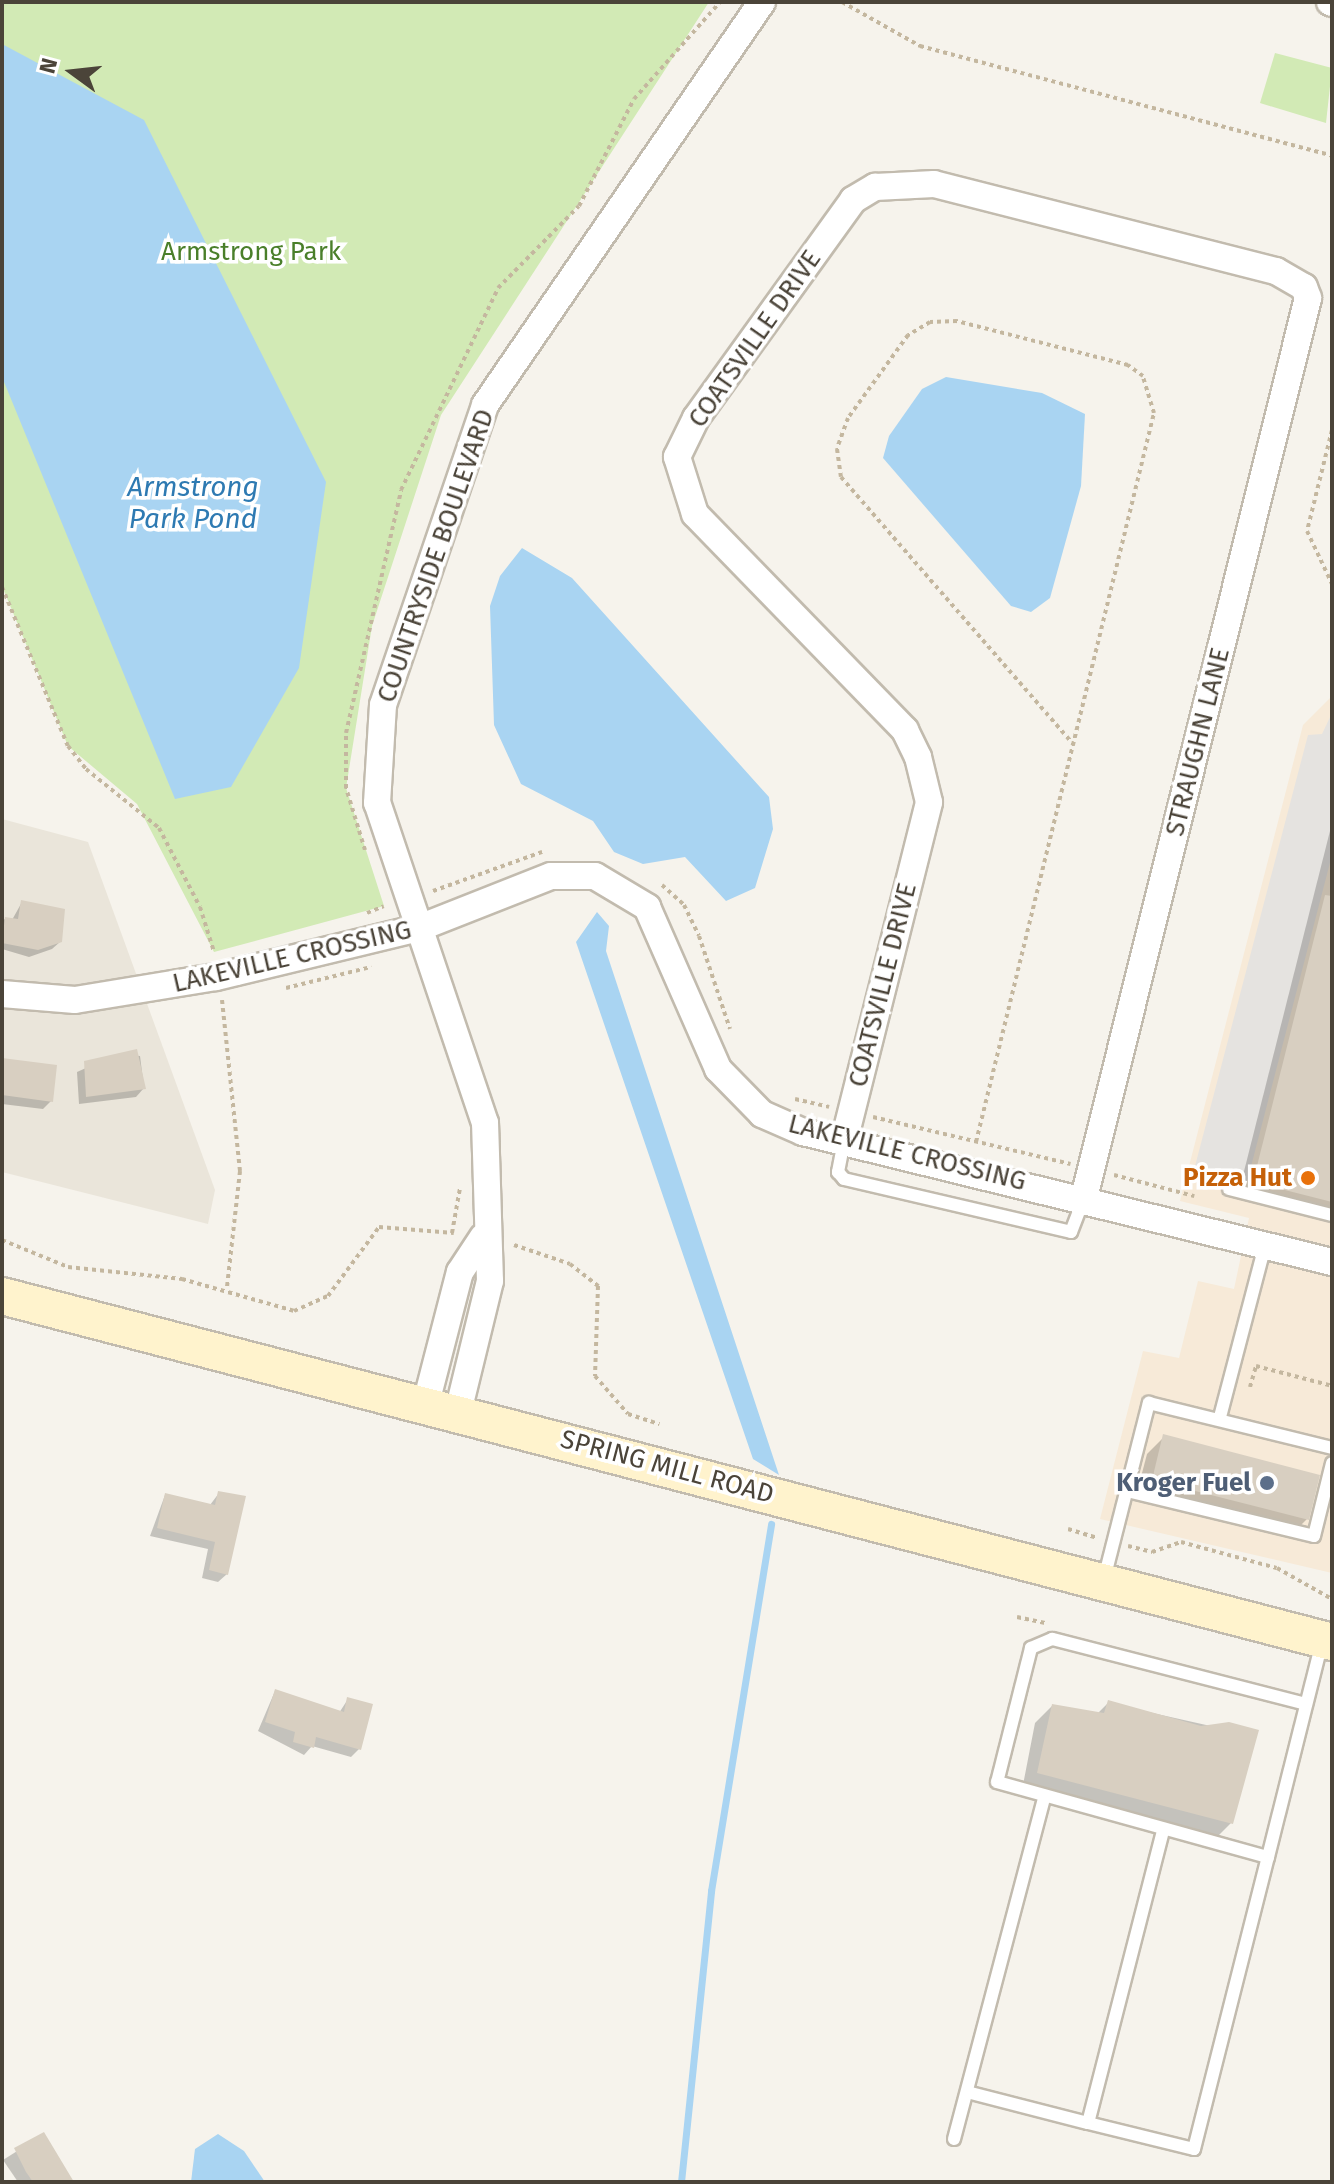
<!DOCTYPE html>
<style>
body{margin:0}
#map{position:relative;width:1334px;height:2184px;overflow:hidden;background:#f6f3ec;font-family:"Fira Sans",sans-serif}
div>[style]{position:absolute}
.residential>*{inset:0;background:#eae5da}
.commercial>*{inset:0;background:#f7ead8}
.green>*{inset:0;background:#d2eab5}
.parking>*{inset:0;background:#e5e3e0}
.water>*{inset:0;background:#a9d4f2}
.shadow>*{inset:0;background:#0003}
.stream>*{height:7px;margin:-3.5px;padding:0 3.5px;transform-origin:3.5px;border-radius:3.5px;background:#a9d4f2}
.building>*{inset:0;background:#d8cfc1}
.path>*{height:4px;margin-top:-2px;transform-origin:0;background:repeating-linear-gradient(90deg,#c4b79f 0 4px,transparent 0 8px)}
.roads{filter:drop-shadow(2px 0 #c2bbae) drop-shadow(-2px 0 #c2bbae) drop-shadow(0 2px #c2bbae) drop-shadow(0 -2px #c2bbae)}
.lane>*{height:12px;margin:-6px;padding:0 6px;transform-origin:6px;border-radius:6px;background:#fff}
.street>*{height:26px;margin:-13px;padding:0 13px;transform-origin:13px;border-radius:13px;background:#fff}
.secondary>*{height:36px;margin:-18px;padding:0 18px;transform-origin:18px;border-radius:18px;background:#fff3cd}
.dots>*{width:22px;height:22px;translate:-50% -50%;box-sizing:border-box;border:4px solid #fff;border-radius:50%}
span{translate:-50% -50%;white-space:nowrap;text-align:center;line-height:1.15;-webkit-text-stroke:7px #fff;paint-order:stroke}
.park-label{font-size:26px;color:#4a7f2a}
.street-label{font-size:26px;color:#4b4439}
.food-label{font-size:26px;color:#c56008;font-weight:700}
.right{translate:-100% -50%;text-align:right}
.service-label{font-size:26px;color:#4e5e75;font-weight:700}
.water-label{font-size:28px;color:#2e7ab2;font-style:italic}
.frame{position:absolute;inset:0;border:4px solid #4b4439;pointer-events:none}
.north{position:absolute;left:32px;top:32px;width:80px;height:80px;-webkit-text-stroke:6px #fff;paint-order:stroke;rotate:285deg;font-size:22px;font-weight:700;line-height:32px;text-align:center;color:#4b4439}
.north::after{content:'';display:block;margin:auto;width:28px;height:36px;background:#4b4439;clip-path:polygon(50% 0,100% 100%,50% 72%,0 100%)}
</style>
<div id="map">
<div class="residential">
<div style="clip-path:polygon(2px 819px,88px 842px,215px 1190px,208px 1224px,2px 1172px)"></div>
</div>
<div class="commercial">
<div style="clip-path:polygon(1332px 696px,1332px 1573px,1100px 1519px,1143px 1351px,1179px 1358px,1198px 1281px,1234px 1289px,1249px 1218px,1180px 1201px,1303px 725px)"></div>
</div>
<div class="green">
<div style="clip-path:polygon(2px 2px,709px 2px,441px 415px,372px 626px,346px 788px,384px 906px,214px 952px,137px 804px,68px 746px,2px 586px)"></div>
<div style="clip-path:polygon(1275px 53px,1332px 68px,1326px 123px,1260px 103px)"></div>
</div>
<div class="parking">
<div style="clip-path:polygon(1332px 713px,1332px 855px,1247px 1182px,1194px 1170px,1308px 735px,1322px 734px)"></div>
</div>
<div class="water">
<div style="clip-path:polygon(2px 44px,144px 120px,326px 482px,299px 668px,231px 787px,175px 799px,2px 377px)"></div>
<div style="clip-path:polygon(946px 377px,1042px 393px,1085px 414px,1081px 486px,1050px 598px,1031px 612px,1011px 606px,883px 458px,889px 436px,922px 389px)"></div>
<div style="clip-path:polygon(522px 548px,572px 578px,769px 797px,773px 829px,755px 888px,726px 901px,685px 857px,643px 864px,614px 852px,593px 821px,521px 784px,494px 725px,490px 606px,500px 576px)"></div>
<div style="clip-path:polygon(597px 912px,609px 926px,606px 951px,779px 1475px,753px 1459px,576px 942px)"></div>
<div style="clip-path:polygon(218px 2134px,244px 2151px,265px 2182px,191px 2182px,195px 2149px)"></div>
</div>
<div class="shadow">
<div style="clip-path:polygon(1332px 823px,1332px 1206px,1318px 1219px,1237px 1199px)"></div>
<div style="clip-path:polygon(22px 902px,61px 941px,52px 949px,29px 957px,2px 949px,2px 919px,12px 920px)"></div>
<div style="clip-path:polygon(117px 1054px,140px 1056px,144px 1088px,136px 1097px,79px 1104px,77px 1072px)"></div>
<div style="clip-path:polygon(2px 1061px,51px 1101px,43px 1109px,2px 1104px)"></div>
<div style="clip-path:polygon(1164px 1437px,1307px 1519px,1290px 1536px,1136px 1496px,1147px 1454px)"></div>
<div style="clip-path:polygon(219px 1493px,227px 1574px,218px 1582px,202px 1578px,208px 1549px,150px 1536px,165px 1495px,210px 1505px)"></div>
<div style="clip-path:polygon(275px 1691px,339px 1713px,348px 1699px,359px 1749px,351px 1757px,312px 1746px,304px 1755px,258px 1731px)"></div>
<div style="clip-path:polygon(1108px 1703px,1224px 1729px,1231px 1823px,1214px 1840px,1022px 1790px,1035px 1723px,1052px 1706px,1097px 1714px)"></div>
<div style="clip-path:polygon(44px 2134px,72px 2182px,18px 2182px,3px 2160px)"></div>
</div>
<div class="stream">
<div style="left:681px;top:2182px;width:293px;rotate:-84.1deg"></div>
<div style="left:711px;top:1891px;width:372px;rotate:-80.7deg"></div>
</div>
<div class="building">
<div style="clip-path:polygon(1325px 895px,1332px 896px,1332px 1202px,1253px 1182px)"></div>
<div style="clip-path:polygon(21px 900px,65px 909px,62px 942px,38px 950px,2px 943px,5px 917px,18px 919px)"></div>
<div style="clip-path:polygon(137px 1049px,146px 1089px,86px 1097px,84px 1061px)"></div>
<div style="clip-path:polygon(2px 1058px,57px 1065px,53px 1102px,2px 1095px)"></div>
<div style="clip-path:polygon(1163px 1434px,1320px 1475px,1309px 1520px,1152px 1480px)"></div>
<div style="clip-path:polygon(218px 1491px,246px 1496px,228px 1575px,209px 1570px,215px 1542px,157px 1528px,165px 1493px,215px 1505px)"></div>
<div style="clip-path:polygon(275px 1689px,344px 1712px,347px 1697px,373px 1704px,361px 1750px,316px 1737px,314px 1748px,293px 1742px,295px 1732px,265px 1722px)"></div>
<div style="clip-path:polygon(1108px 1700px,1201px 1726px,1229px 1722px,1259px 1730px,1233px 1824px,1037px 1773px,1052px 1704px,1104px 1713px)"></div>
<div style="clip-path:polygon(44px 2132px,74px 2182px,33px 2182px,26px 2172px,14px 2148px)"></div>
</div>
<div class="path">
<div style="left:842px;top:2px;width:90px;rotate:29.4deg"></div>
<div style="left:920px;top:46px;width:426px;rotate:14.9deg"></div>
<div style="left:1332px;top:430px;width:104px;rotate:103.9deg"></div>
<div style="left:1307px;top:531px;width:59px;rotate:64.7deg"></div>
<div style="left:2px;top:587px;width:172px;rotate:67.5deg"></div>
<div style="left:68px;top:746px;width:29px;rotate:52deg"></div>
<div style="left:86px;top:769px;width:94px;rotate:38.9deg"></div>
<div style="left:159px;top:828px;width:89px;rotate:62.6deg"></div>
<div style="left:200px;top:907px;width:47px;rotate:72.7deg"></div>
<div style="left:365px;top:850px;width:65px;rotate:-107deg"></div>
<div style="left:346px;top:788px;width:55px;rotate:-90deg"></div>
<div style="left:346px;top:733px;width:249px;rotate:-77.2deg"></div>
<div style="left:401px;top:490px;width:224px;rotate:-64.3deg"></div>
<div style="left:498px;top:288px;width:115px;rotate:-45.4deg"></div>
<div style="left:579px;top:206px;width:120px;rotate:-62.8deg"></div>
<div style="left:634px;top:99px;width:130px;rotate:-48.4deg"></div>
<div style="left:662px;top:885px;width:30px;rotate:42deg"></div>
<div style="left:684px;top:905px;width:34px;rotate:64deg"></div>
<div style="left:699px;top:936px;width:98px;rotate:71.6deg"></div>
<div style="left:433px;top:891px;width:116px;rotate:-19.7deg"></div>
<div style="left:367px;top:913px;width:18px;rotate:-22deg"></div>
<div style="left:286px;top:988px;width:88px;rotate:-13.9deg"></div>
<div style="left:222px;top:1000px;width:172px;rotate:84deg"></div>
<div style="left:240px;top:1171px;width:117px;rotate:96.4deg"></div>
<div style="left:795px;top:1099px;width:35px;rotate:13deg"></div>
<div style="left:873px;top:1117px;width:203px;rotate:13.4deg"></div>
<div style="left:976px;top:1142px;width:750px;rotate:-76.28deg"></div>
<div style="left:1154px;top:413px;width:39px;rotate:-107deg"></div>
<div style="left:1143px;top:376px;width:19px;rotate:-144deg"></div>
<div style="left:1128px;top:365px;width:177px;rotate:-165.6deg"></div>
<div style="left:957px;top:321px;width:27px;rotate:178deg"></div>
<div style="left:930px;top:322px;width:26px;rotate:149deg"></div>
<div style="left:908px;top:335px;width:102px;rotate:125.9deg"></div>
<div style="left:848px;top:418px;width:33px;rotate:110deg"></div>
<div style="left:837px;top:449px;width:28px;rotate:82deg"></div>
<div style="left:841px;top:477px;width:354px;rotate:49deg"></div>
<div style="left:1114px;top:1175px;width:83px;rotate:14.7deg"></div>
<div style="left:452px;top:1233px;width:46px;rotate:-79.9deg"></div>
<div style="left:2px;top:1240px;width:71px;rotate:22.2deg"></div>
<div style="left:68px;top:1267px;width:115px;rotate:6deg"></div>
<div style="left:182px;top:1279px;width:116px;rotate:15.9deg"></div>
<div style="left:294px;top:1311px;width:37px;rotate:-24deg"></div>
<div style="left:328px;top:1296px;width:86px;rotate:-53.5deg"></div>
<div style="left:379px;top:1227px;width:75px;rotate:4.6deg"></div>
<div style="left:514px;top:1245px;width:59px;rotate:18.7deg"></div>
<div style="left:570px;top:1264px;width:36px;rotate:38deg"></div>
<div style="left:598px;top:1286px;width:90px;rotate:91.9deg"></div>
<div style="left:595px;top:1376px;width:50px;rotate:49deg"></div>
<div style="left:628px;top:1414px;width:33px;rotate:18deg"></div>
<div style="left:1250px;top:1387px;width:22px;rotate:-74deg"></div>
<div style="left:1256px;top:1366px;width:79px;rotate:14.7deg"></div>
<div style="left:1068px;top:1529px;width:30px;rotate:17deg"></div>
<div style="left:1128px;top:1546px;width:25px;rotate:14deg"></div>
<div style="left:1152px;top:1552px;width:31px;rotate:-19deg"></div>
<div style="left:1181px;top:1542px;width:99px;rotate:15.2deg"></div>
<div style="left:1277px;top:1568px;width:63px;rotate:29.4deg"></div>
<div style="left:1017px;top:1617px;width:30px;rotate:12deg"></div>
</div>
<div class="roads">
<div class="lane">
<div style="left:844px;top:1141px;width:32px;rotate:101deg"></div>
<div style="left:838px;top:1172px;width:9px;rotate:49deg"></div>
<div style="left:844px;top:1179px;width:233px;rotate:13.1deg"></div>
<div style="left:1071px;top:1232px;width:36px;rotate:-69deg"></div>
<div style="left:1229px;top:1189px;width:106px;rotate:14.2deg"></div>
<div style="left:1220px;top:1417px;width:177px;rotate:-75.3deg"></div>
<div style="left:1127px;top:1491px;width:192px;rotate:13.5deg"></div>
<div style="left:1314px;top:1536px;width:75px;rotate:-76.1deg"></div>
<div style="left:1104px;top:1579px;width:182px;rotate:-75.7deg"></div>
<div style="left:1149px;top:1403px;width:188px;rotate:13.8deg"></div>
<div style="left:1306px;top:1704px;width:262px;rotate:-165.6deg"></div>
<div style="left:1052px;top:1639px;width:23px;rotate:157deg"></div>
<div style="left:1031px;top:1648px;width:138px;rotate:104.2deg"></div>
<div style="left:997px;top:1782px;width:281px;rotate:15.5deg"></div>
<div style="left:1268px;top:1857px;width:222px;rotate:-75.9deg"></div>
<div style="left:967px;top:2092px;width:125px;rotate:14.4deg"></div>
<div style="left:1088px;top:2123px;width:302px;rotate:-75.6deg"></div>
<div style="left:1088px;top:2123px;width:109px;rotate:13.8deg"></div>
<div style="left:1194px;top:2149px;width:301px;rotate:-75.8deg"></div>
<div style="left:954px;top:2139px;width:352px;rotate:-75.2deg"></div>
</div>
<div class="street">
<div style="left:1330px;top:2px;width:2px;rotate:27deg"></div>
<div style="left:2px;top:994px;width:73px;rotate:4.7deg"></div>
<div style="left:75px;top:1000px;width:143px;rotate:-9.3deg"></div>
<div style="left:216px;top:977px;width:209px;rotate:-13.6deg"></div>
<div style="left:419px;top:928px;width:142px;rotate:-21.5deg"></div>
<div style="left:551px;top:876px;width:44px"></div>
<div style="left:595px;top:876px;width:61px;rotate:30.8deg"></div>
<div style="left:647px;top:907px;width:177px;rotate:66.3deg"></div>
<div style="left:718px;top:1069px;width:63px;rotate:45.6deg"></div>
<div style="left:762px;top:1114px;width:45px;rotate:23.7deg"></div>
<div style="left:803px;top:1132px;width:545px;rotate:13.81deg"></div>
<div style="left:844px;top:1141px;width:349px;rotate:-75.9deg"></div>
<div style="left:929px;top:802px;width:46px;rotate:-103.7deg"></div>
<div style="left:918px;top:757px;width:30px;rotate:-116deg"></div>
<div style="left:905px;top:730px;width:301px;rotate:-134.2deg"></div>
<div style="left:695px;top:514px;width:60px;rotate:-107.5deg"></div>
<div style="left:677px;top:457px;width:43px;rotate:-64deg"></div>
<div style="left:696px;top:418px;width:269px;rotate:-54.2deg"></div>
<div style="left:853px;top:200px;width:26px;rotate:-31deg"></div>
<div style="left:875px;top:187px;width:59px;rotate:-2.9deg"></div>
<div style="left:934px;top:184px;width:353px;rotate:14.3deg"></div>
<div style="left:1276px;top:271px;width:32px;rotate:30deg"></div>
<div style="left:1304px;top:287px;width:12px;rotate:70deg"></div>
<div style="left:1308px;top:298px;width:927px;rotate:103.98deg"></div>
<div style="left:426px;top:1403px;width:135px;rotate:-75.5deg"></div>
<div style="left:460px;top:1272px;width:42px;rotate:-56.7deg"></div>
<div style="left:458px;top:1412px;width:135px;rotate:-76.3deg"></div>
<div style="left:490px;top:1281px;width:158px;rotate:-91.8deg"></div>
<div style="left:485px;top:1123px;width:338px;rotate:-108.6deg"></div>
<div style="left:377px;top:803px;width:98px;rotate:-86.5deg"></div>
<div style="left:383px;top:705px;width:317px;rotate:-71.2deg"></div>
<div style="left:485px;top:405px;width:489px;rotate:-55.5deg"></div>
</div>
<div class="secondary">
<div style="left:2px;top:1296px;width:1374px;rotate:14.58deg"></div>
</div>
</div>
<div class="dots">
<div style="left:1308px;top:1178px;background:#e8710a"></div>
<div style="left:1267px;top:1483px;background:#5c6f8a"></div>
</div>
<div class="park-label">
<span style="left:251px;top:252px">Armstrong Park</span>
</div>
<div class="street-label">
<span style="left:755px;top:339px;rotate:-55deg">COATSVILLE DRIVE</span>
<span style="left:436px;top:556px;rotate:-71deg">COUNTRYSIDE BOULEVARD</span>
<span style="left:1198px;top:742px;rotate:-76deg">STRAUGHN LANE</span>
<span style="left:292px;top:957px;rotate:-13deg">LAKEVILLE CROSSING</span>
<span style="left:883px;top:985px;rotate:-76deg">COATSVILLE DRIVE</span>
<span style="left:907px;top:1153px;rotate:14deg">LAKEVILLE CROSSING</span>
<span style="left:667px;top:1467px;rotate:15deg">SPRING MILL ROAD</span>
</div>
<div class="food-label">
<span class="right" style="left:1292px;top:1178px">Pizza Hut</span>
</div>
<div class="service-label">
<span class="right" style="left:1251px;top:1483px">Kroger Fuel</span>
</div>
<div class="water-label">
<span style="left:193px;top:503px">Armstrong<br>Park Pond</span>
</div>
<div class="frame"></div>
<div class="north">N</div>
</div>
